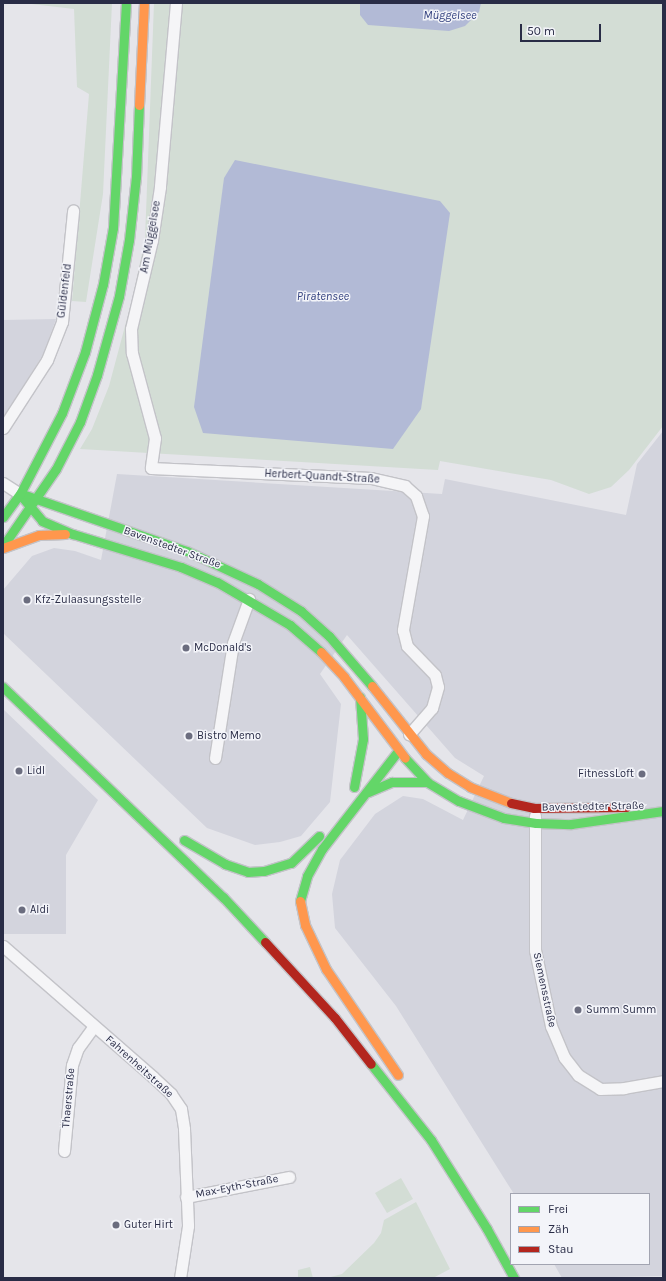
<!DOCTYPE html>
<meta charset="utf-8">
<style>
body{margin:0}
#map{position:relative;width:666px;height:1281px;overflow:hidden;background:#e5e5ea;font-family:Karla,sans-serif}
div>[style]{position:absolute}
.built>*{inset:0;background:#d3d4dd}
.green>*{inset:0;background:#d3ddd5}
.water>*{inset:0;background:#b2bad6}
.roads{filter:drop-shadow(1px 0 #c3c3c8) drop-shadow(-1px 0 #c3c3c8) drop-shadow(0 1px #c3c3c8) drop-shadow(0 -1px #c3c3c8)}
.street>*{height:11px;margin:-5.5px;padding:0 5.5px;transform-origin:5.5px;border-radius:5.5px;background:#f5f5f7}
.fast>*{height:9px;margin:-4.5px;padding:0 4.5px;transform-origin:4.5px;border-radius:4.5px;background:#63d668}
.slow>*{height:9px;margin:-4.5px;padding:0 4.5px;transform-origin:4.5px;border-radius:4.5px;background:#ff974d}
.jam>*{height:9px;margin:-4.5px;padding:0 4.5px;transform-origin:4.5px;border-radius:4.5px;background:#b3261e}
.dots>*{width:11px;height:11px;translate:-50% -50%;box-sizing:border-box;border:2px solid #f3f4f9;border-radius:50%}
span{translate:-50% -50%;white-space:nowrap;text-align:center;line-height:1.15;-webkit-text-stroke:3px #f3f4f9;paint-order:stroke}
.street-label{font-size:11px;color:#292c46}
.poi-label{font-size:11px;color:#292c46}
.left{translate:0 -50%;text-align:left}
.right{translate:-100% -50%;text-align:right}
.water-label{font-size:12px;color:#303e7d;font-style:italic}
.frame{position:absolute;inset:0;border:4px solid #292c46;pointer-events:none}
.legend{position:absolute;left:510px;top:1193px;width:140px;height:72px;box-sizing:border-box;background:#f3f4f9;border:1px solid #a2a4b1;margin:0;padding:5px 7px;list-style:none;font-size:12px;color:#292c46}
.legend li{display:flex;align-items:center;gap:8px;height:20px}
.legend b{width:20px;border:1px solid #a2a4b1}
.scale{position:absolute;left:520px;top:24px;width:81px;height:18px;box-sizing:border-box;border:2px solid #292c46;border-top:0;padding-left:5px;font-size:12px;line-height:14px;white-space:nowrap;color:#292c46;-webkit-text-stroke:3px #f3f4f9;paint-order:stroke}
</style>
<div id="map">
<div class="built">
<div style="clip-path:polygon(56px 319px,44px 353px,3px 419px,3px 320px)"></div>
<div style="clip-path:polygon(663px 431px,663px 1276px,562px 1278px,554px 1264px,649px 1264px,649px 1194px,514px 1194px,396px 1006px,335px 928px,332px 894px,340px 860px,375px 814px,403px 796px,423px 799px,463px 820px,484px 776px,455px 758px,347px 635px,320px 674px,341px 704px,330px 802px,301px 836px,280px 842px,255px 845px,207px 828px,3px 633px,3px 590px,32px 556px,54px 548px,75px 551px,101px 560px,117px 474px,442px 494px,445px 479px,626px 515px,637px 464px)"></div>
<div style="clip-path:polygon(3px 709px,98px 800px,66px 855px,66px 934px,3px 934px)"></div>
</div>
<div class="green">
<div style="clip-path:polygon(23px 3px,112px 3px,103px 194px,86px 302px,72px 301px,89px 94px,77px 87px,74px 9px)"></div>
<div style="clip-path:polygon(154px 3px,663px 3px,663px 426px,629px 470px,611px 487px,589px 494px,551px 480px,440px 461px,438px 470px,80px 449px,92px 429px,109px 386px,133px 296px,145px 239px)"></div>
<div style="clip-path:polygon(401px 1178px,413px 1199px,387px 1213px,375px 1193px)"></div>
<div style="clip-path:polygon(416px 1202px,450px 1269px,433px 1278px,327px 1278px,342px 1274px,374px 1243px,381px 1233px,384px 1220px)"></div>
<div style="clip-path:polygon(310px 1267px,313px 1278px,298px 1278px,298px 1270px)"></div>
</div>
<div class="water">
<div style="clip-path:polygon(360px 3px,481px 3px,479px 12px,465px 26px,449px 31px,368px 25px,360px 15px)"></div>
<div style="clip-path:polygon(235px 160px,440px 201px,450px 213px,421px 409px,393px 449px,203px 433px,194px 407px,224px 178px)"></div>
</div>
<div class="roads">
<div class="street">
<div style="left:176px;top:3px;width:185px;rotate:95deg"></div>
<div style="left:160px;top:187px;width:54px;rotate:98.6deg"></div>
<div style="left:152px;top:240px;width:91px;rotate:103.3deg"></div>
<div style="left:131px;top:329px;width:24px;rotate:88deg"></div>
<div style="left:132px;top:353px;width:88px;rotate:74.9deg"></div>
<div style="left:155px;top:438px;width:30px;rotate:98deg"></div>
<div style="left:151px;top:468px;width:220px;rotate:2.6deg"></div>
<div style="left:371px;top:478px;width:35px;rotate:13deg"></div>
<div style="left:405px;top:486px;width:15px;rotate:42deg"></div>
<div style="left:416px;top:496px;width:21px;rotate:71deg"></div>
<div style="left:423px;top:516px;width:116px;rotate:100deg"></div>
<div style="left:403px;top:630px;width:16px;rotate:76deg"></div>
<div style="left:407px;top:646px;width:40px;rotate:46deg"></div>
<div style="left:435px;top:675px;width:12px;rotate:76deg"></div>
<div style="left:438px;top:687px;width:22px;rotate:106deg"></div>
<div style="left:432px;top:708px;width:35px;rotate:131deg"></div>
<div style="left:3px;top:428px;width:81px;rotate:-57.1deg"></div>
<div style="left:47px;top:360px;width:41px;rotate:-68.5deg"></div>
<div style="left:62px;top:322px;width:112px;rotate:-84.3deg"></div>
<div style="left:3px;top:483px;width:20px;rotate:33deg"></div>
<div style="left:215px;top:758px;width:116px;rotate:-81.1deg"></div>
<div style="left:233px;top:643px;width:47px;rotate:-70deg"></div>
<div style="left:535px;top:816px;width:134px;rotate:90deg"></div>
<div style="left:535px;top:950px;width:78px;rotate:78.1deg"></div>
<div style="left:551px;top:1026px;width:34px;rotate:67deg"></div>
<div style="left:564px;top:1057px;width:23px;rotate:52deg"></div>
<div style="left:578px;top:1075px;width:26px;rotate:32deg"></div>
<div style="left:600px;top:1089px;width:24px;rotate:-2deg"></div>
<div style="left:624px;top:1088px;width:40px;rotate:-10deg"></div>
<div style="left:3px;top:946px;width:199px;rotate:41.1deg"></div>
<div style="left:153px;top:1077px;width:25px;rotate:43deg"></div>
<div style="left:171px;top:1094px;width:18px;rotate:56deg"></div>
<div style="left:181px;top:1109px;width:20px;rotate:81deg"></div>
<div style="left:184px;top:1129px;width:97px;rotate:87.6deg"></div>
<div style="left:188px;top:1226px;width:53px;rotate:98.7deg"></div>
<div style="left:64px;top:1151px;width:86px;rotate:-84.7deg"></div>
<div style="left:72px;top:1065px;width:18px;rotate:-71deg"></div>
<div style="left:78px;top:1048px;width:26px;rotate:-54deg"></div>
<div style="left:186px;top:1197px;width:105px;rotate:-11deg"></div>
</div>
<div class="fast">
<div style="left:85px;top:352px;width:70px;rotate:-75.2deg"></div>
<div style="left:103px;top:284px;width:57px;rotate:-79.9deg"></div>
<div style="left:113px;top:228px;width:225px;rotate:-86.7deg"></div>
<div style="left:97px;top:375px;width:82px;rotate:-74.4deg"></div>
<div style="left:119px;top:296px;width:57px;rotate:-79.9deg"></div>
<div style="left:129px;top:240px;width:63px;rotate:-83.7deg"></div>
<div style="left:136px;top:177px;width:72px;rotate:-87.6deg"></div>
<div style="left:25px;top:495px;width:171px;rotate:19.1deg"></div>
<div style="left:187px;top:551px;width:78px;rotate:24.9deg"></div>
<div style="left:258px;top:584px;width:51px;rotate:32.1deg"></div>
<div style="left:301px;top:611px;width:38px;rotate:42deg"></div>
<div style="left:329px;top:636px;width:66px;rotate:49.3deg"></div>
<div style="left:23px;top:498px;width:30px;rotate:50deg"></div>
<div style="left:42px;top:521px;width:34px;rotate:23deg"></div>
<div style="left:73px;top:534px;width:113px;rotate:17deg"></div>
<div style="left:181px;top:567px;width:39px;rotate:23deg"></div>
<div style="left:217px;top:582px;width:85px;rotate:30.5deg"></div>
<div style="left:290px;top:625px;width:41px;rotate:41.1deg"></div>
<div style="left:3px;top:517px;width:29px;rotate:-54deg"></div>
<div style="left:20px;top:494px;width:91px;rotate:-62.6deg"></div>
<div style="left:62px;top:413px;width:65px;rotate:-69.3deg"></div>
<div style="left:3px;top:546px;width:93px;rotate:-55.5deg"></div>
<div style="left:56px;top:469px;width:53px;rotate:-62.9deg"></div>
<div style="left:80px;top:422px;width:50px;rotate:-70.1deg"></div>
<div style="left:3px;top:687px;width:304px;rotate:43.7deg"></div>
<div style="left:223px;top:897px;width:62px;rotate:47deg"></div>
<div style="left:405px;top:758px;width:33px;rotate:47deg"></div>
<div style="left:427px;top:782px;width:37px;rotate:31deg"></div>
<div style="left:459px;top:801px;width:48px;rotate:20.7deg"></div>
<div style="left:504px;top:818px;width:32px;rotate:9deg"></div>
<div style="left:536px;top:823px;width:35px;rotate:2deg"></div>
<div style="left:571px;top:824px;width:93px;rotate:-8deg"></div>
<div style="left:354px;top:787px;width:49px;rotate:-79.4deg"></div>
<div style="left:363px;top:739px;width:42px;rotate:-94.1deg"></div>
<div style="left:368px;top:792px;width:26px;rotate:-23deg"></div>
<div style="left:392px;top:782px;width:35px"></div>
<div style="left:184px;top:840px;width:48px;rotate:30.3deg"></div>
<div style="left:225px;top:864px;width:24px;rotate:19deg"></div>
<div style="left:248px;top:872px;width:16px;rotate:-4deg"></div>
<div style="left:264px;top:871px;width:28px;rotate:-17deg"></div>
<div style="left:291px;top:863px;width:39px;rotate:-44deg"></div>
<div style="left:300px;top:901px;width:26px;rotate:-74deg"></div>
<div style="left:307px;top:876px;width:31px;rotate:-61deg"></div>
<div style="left:322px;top:849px;width:124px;rotate:-52.2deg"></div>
<div style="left:371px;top:1064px;width:97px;rotate:51.7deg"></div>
<div style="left:431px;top:1140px;width:105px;rotate:57.8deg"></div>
<div style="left:487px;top:1229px;width:56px;rotate:61.1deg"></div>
</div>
<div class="slow">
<div style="left:139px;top:105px;width:102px;rotate:-87.2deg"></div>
<div style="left:3px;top:548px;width:38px;rotate:-20deg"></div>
<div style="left:39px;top:535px;width:26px;rotate:-2deg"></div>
<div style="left:321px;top:652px;width:34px;rotate:47deg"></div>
<div style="left:344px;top:677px;width:101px;rotate:53deg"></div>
<div style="left:372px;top:686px;width:87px;rotate:51.5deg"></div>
<div style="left:426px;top:754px;width:29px;rotate:41deg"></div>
<div style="left:448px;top:773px;width:26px;rotate:32deg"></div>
<div style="left:470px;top:787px;width:44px;rotate:21.3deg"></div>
<div style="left:300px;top:901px;width:25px;rotate:78deg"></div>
<div style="left:305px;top:925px;width:49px;rotate:64.5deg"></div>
<div style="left:326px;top:969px;width:128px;rotate:55.8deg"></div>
</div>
<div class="jam">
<div style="left:511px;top:803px;width:24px;rotate:12deg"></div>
<div style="left:534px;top:808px;width:92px;rotate:-0.6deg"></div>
<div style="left:265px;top:942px;width:103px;rotate:47.4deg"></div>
<div style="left:335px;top:1018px;width:58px;rotate:52deg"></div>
</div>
</div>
<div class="dots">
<div style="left:27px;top:600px;background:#6b6d7f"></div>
<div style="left:186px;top:648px;background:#6b6d7f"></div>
<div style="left:189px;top:736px;background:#6b6d7f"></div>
<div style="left:19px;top:771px;background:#6b6d7f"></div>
<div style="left:642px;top:774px;background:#6b6d7f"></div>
<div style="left:22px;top:910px;background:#6b6d7f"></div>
<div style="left:578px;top:1010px;background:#6b6d7f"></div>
<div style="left:116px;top:1225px;background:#6b6d7f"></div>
</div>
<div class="street-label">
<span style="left:151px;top:237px;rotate:-80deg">Am Müggelsee</span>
<span style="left:65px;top:291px;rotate:-83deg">Güldenfeld</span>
<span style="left:322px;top:477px;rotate:3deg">Herbert-Quandt-Straße</span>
<span style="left:172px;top:548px;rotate:20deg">Bavenstedter Straße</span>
<span style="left:593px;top:807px;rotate:-1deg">Bavenstedter Straße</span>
<span style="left:544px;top:990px;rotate:78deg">Siemensstraße</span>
<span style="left:139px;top:1067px;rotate:42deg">Fahrenheitstraße</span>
<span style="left:69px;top:1098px;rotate:-85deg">Thaerstraße</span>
<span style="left:237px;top:1187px;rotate:-11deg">Max-Eyth-Straße</span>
</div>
<div class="poi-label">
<span class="left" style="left:35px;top:600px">Kfz-Zulaasungsstelle</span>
<span class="left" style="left:194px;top:648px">McDonald's</span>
<span class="left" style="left:197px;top:736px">Bistro Memo</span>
<span class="left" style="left:27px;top:771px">Lidl</span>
<span class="right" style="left:634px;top:774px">FitnessLoft</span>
<span class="left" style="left:30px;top:910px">Aldi</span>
<span class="left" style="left:586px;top:1010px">Summ Summ</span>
<span class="left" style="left:124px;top:1225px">Guter Hirt</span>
</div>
<div class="water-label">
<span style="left:450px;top:16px">Müggelsee</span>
<span style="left:323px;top:297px">Piratensee</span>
</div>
<div class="frame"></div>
<ul class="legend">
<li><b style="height:5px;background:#63d668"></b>Frei</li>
<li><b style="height:5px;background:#ff974d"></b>Zäh</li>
<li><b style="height:5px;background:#b3261e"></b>Stau</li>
</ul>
<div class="scale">50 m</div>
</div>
